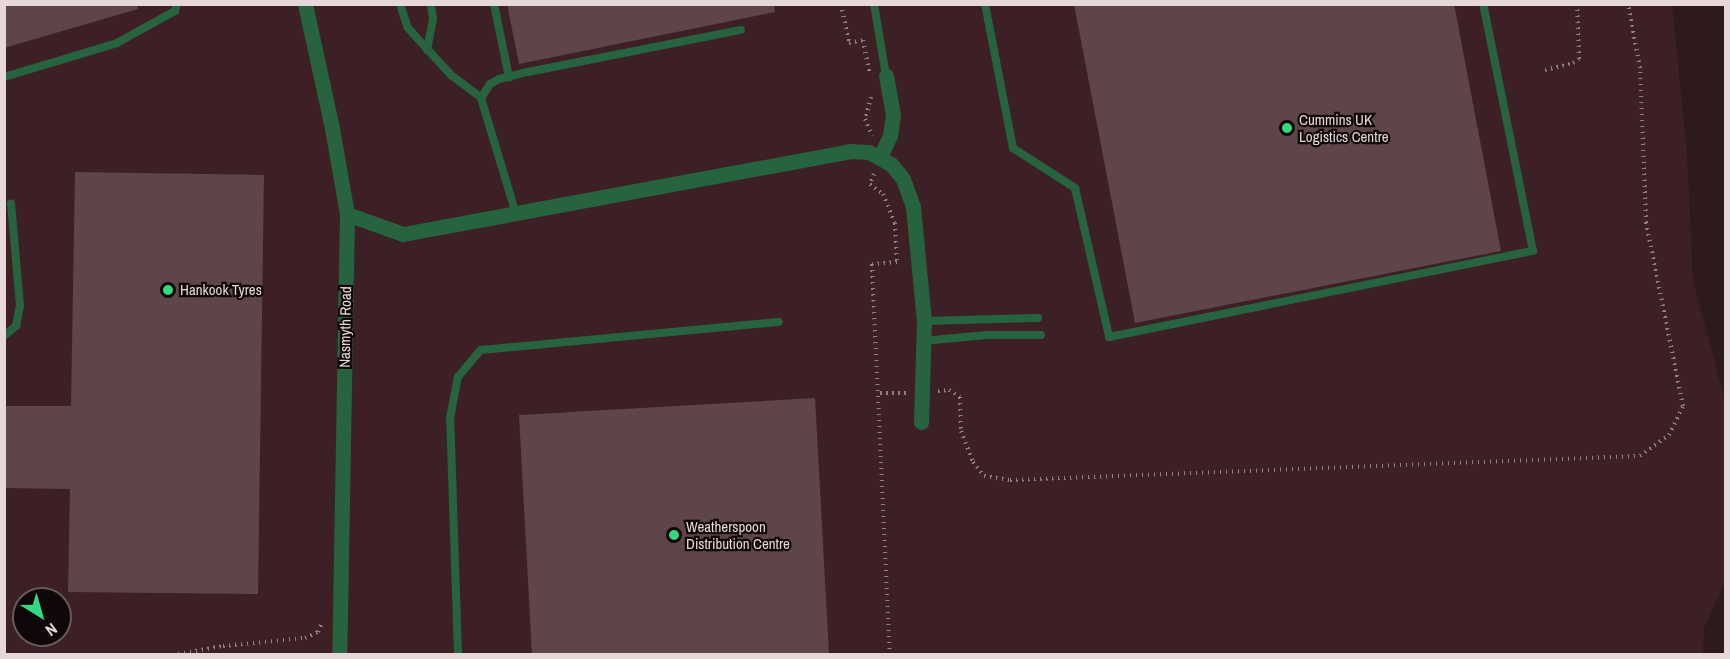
<!DOCTYPE html>
<style>
body{margin:0}
#map{position:relative;width:1730px;height:659px;overflow:hidden;background:#2e1a1d;font-family:"Archivo Narrow",sans-serif}
div>[style]{position:absolute}
.built>*{inset:0;background:#3c2025}
.building>*{inset:0;background:#5d4549}
.path>*{height:4px;margin-top:-2px;transform-origin:0;background:repeating-linear-gradient(90deg,#928184 0 1.5px,transparent 0 6px)}
.lane>*{height:8px;margin:-4px;padding:0 4px;transform-origin:4px;border-radius:4px;background:#286340}
.street>*{height:15px;margin:-7.5px;padding:0 7.5px;transform-origin:7.5px;border-radius:7.5px;background:#286340}
.dots>*{width:16px;height:16px;translate:-50% -50%;box-sizing:border-box;border:3px solid #100709;border-radius:50%}
span{translate:-50% -50%;white-space:nowrap;text-align:center;line-height:1.15;-webkit-text-stroke:4.5px #100709;paint-order:stroke}
.poi-label{font-size:15px;color:#e6d7d9}
.left{translate:0 -50%;text-align:left}
.street-label{font-size:15px;color:#e6d7d9}
.frame{position:absolute;inset:0;border:6px solid #e6d7d9;pointer-events:none}
.north{position:absolute;left:12px;top:587px;width:60px;height:60px;box-sizing:border-box;background:#100709;border:2px solid #665a5c;border-radius:50%;rotate:143deg;font-size:16px;font-weight:700;line-height:24px;text-align:center;color:#e6d7d9}
.north::after{content:'';display:block;margin:auto;width:21px;height:27px;background:#34d881;clip-path:polygon(50% 0,100% 100%,50% 72%,0 100%)}
</style>
<div id="map">
<div class="built">
<div style="clip-path:polygon(evenodd,4px 5px,1672px 5px,1687px 154px,1693px 280px,1726px 405px,1725px 582px,1704px 628px,1703px 654px,5px 654px,4px 5px,24px 599px,60px 599px,60px 635px,24px 635px,24px 599px)"></div>
</div>
<div class="building">
<div style="clip-path:polygon(4px 4px,137px 4px,138px 9px,4px 48px)"></div>
<div style="clip-path:polygon(507px 4px,774px 4px,775px 12px,519px 64px)"></div>
<div style="clip-path:polygon(1074px 4px,1454px 4px,1501px 251px,1135px 323px)"></div>
<div style="clip-path:polygon(75px 172px,264px 175px,258px 594px,68px 592px,70px 489px,4px 488px,4px 406px,71px 406px)"></div>
<div style="clip-path:polygon(815px 398px,829px 654px,532px 654px,519px 415px)"></div>
</div>
<div class="path">
<div style="left:841px;top:4px;width:40px;rotate:78deg"></div>
<div style="left:849px;top:43px;width:14px;rotate:-12deg"></div>
<div style="left:863px;top:40px;width:33px;rotate:79deg"></div>
<div style="left:1545px;top:70px;width:29px;rotate:-14deg"></div>
<div style="left:1573px;top:63px;width:7px;rotate:-34deg"></div>
<div style="left:1579px;top:59px;width:55px;rotate:-92.1deg"></div>
<div style="left:871px;top:97px;width:23px;rotate:105deg"></div>
<div style="left:865px;top:119px;width:18px;rotate:68deg"></div>
<div style="left:874px;top:174px;width:11px;rotate:112deg"></div>
<div style="left:870px;top:184px;width:16px;rotate:38deg"></div>
<div style="left:883px;top:194px;width:31px;rotate:68deg"></div>
<div style="left:895px;top:223px;width:39px;rotate:87deg"></div>
<div style="left:897px;top:262px;width:25px;rotate:175deg"></div>
<div style="left:872px;top:264px;width:390px;rotate:87.4deg"></div>
<div style="left:938px;top:391px;width:11px;rotate:-5deg"></div>
<div style="left:949px;top:390px;width:13px;rotate:32deg"></div>
<div style="left:960px;top:397px;width:34px;rotate:88deg"></div>
<div style="left:961px;top:431px;width:33px;rotate:69deg"></div>
<div style="left:973px;top:462px;width:18px;rotate:52deg"></div>
<div style="left:984px;top:476px;width:26px;rotate:9deg"></div>
<div style="left:1010px;top:480px;width:630px;rotate:-2.18deg"></div>
<div style="left:1640px;top:456px;width:36px;rotate:-36deg"></div>
<div style="left:1669px;top:435px;width:32px;rotate:-64deg"></div>
<div style="left:1683px;top:406px;width:187px;rotate:-101.4deg"></div>
<div style="left:1646px;top:223px;width:155px;rotate:-92.2deg"></div>
<div style="left:1640px;top:68px;width:65px;rotate:-100.6deg"></div>
<div style="left:880px;top:393px;width:27px"></div>
<div style="left:178px;top:654px;width:46px;rotate:-10.1deg"></div>
<div style="left:223px;top:646px;width:82px;rotate:-5.6deg"></div>
<div style="left:305px;top:638px;width:14px;rotate:-25deg"></div>
<div style="left:318px;top:632px;width:10px;rotate:-66deg"></div>
</div>
<div class="lane">
<div style="left:400px;top:4px;width:25px;rotate:72deg"></div>
<div style="left:408px;top:28px;width:64px;rotate:47.5deg"></div>
<div style="left:451px;top:75px;width:38px;rotate:37deg"></div>
<div style="left:494px;top:4px;width:75px;rotate:78.4deg"></div>
<div style="left:874px;top:4px;width:73px;rotate:80.5deg"></div>
<div style="left:985px;top:4px;width:147px;rotate:79deg"></div>
<div style="left:1013px;top:148px;width:74px;rotate:32.8deg"></div>
<div style="left:1075px;top:188px;width:153px;rotate:77.1deg"></div>
<div style="left:1109px;top:337px;width:433px;rotate:-11.5deg"></div>
<div style="left:1533px;top:251px;width:252px;rotate:-101.4deg"></div>
<div style="left:427px;top:50px;width:32px;rotate:-79deg"></div>
<div style="left:433px;top:19px;width:15px;rotate:-98deg"></div>
<div style="left:4px;top:77px;width:118px;rotate:-16.7deg"></div>
<div style="left:117px;top:43px;width:66px;rotate:-28.9deg"></div>
<div style="left:175px;top:11px;width:7px;rotate:-74deg"></div>
<div style="left:516px;top:214px;width:121px;rotate:-106.8deg"></div>
<div style="left:481px;top:98px;width:17px;rotate:-57deg"></div>
<div style="left:490px;top:84px;width:10px;rotate:-29deg"></div>
<div style="left:499px;top:79px;width:30px;rotate:-14deg"></div>
<div style="left:528px;top:72px;width:217px;rotate:-11.2deg"></div>
<div style="left:924px;top:321px;width:114px;rotate:-1.5deg"></div>
<div style="left:4px;top:336px;width:16px;rotate:-40deg"></div>
<div style="left:16px;top:326px;width:20px;rotate:-79deg"></div>
<div style="left:20px;top:306px;width:103px;rotate:-95deg"></div>
<div style="left:923px;top:341px;width:64px;rotate:-5.4deg"></div>
<div style="left:987px;top:335px;width:54px"></div>
<div style="left:458px;top:654px;width:236px;rotate:-91.9deg"></div>
<div style="left:450px;top:418px;width:42px;rotate:-79deg"></div>
<div style="left:458px;top:377px;width:35px;rotate:-50deg"></div>
<div style="left:481px;top:350px;width:299px;rotate:-5.4deg"></div>
</div>
<div class="street">
<div style="left:305px;top:4px;width:127px;rotate:77.7deg"></div>
<div style="left:332px;top:128px;width:87px;rotate:80.1deg"></div>
<div style="left:347px;top:214px;width:440px;rotate:91deg"></div>
<div style="left:880px;top:157px;width:23px;rotate:-65deg"></div>
<div style="left:890px;top:136px;width:21px;rotate:-82deg"></div>
<div style="left:893px;top:115px;width:40px;rotate:-100deg"></div>
<div style="left:347px;top:214px;width:59px;rotate:19.7deg"></div>
<div style="left:403px;top:234px;width:454px;rotate:-10.5deg"></div>
<div style="left:849px;top:151px;width:20px;rotate:3deg"></div>
<div style="left:869px;top:152px;width:25px;rotate:29deg"></div>
<div style="left:891px;top:164px;width:19px;rotate:51deg"></div>
<div style="left:903px;top:179px;width:30px;rotate:70deg"></div>
<div style="left:913px;top:207px;width:115px;rotate:84.5deg"></div>
<div style="left:924px;top:321px;width:101px;rotate:91.7deg"></div>
</div>
<div class="dots">
<div style="left:1287px;top:128px;background:#34d881"></div>
<div style="left:168px;top:290px;background:#34d881"></div>
<div style="left:674px;top:535px;background:#34d881"></div>
</div>
<div class="poi-label">
<span class="left" style="left:1299px;top:128px">Cummins UK<br>Logistics Centre</span>
<span class="left" style="left:180px;top:290px">Hankook Tyres</span>
<span class="left" style="left:686px;top:535px">Weatherspoon<br>Distribution Centre</span>
</div>
<div class="street-label">
<span style="left:345px;top:327px;rotate:-89deg">Nasmyth Road</span>
</div>
<div class="frame"></div>
<div class="north">N</div>
</div>
